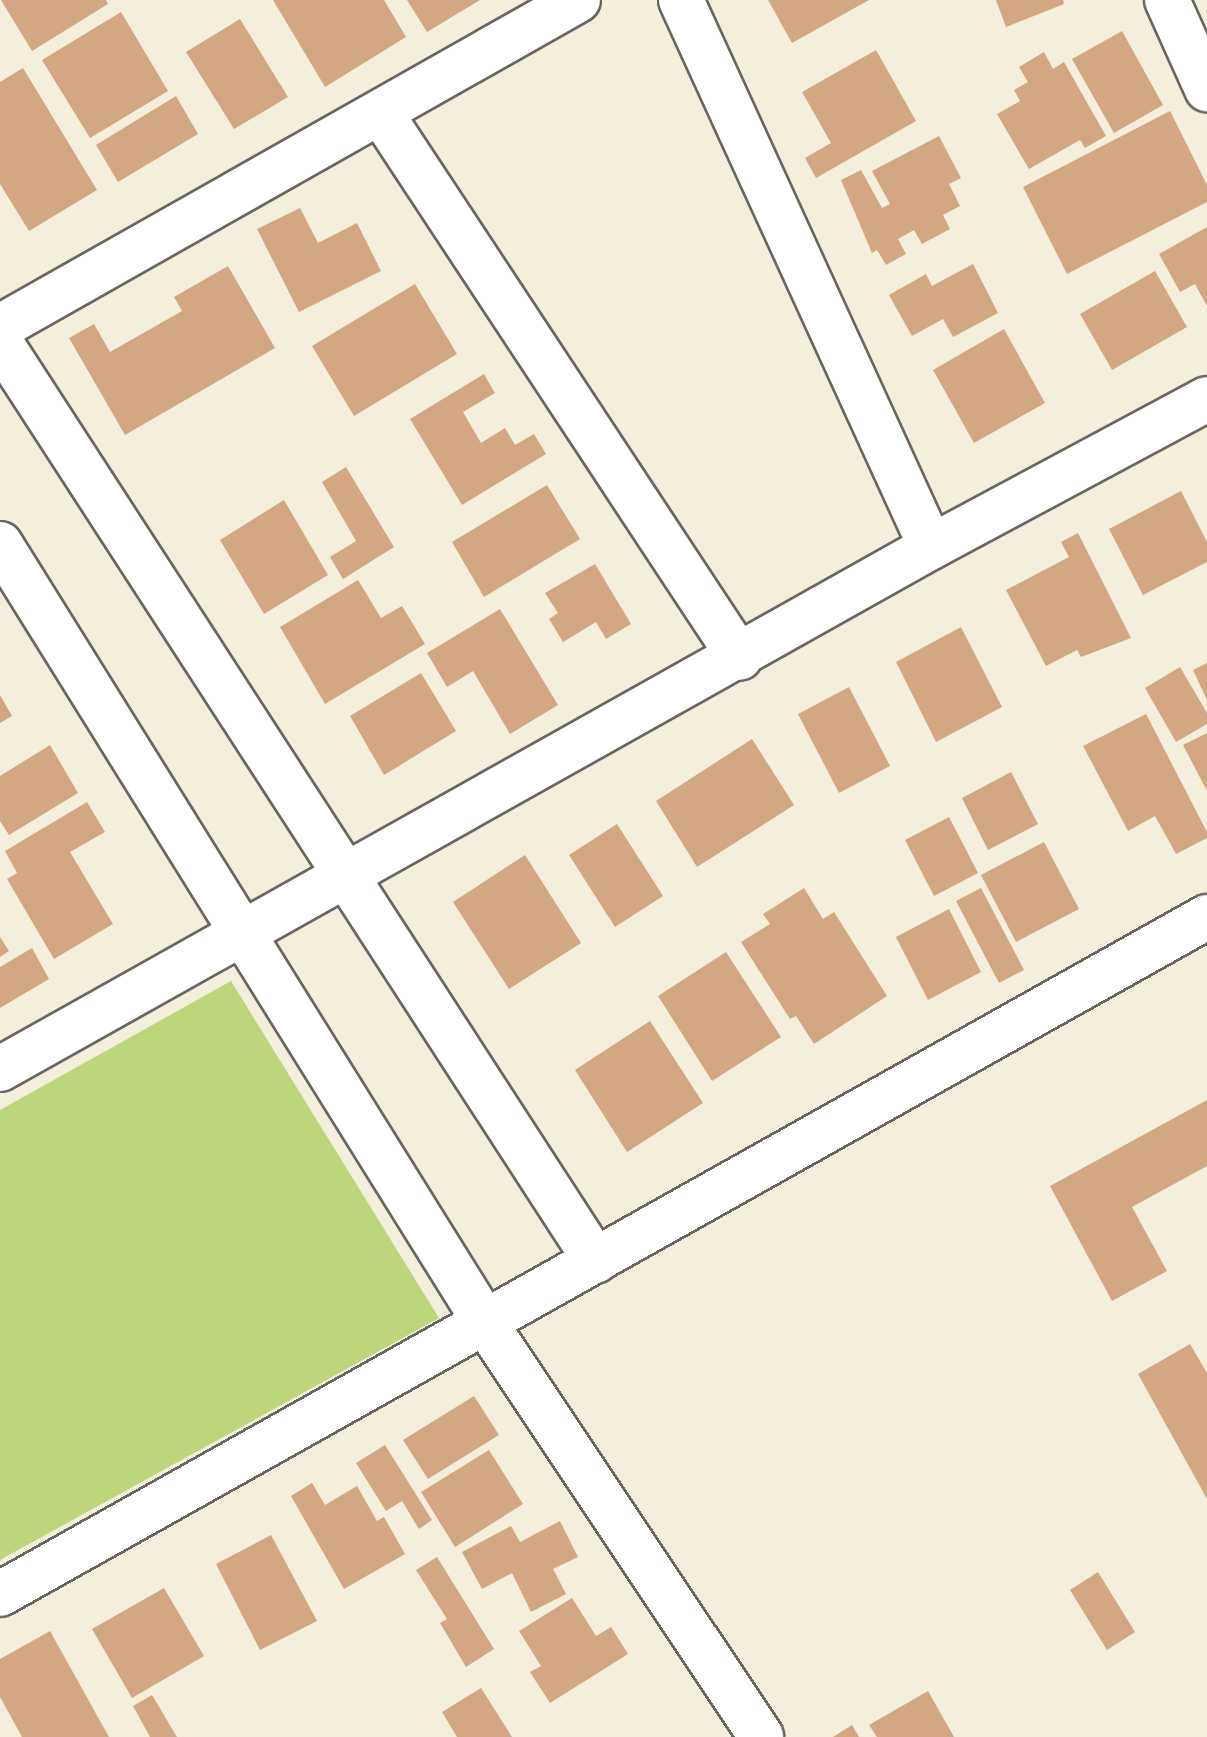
<!DOCTYPE html>
<style>
body{margin:0}
#map{position:relative;width:1207px;height:1737px;overflow:hidden;background:#f4efdc;font-family:"Gochi Hand",sans-serif}
div>[style]{position:absolute}
.green>*{inset:0;background:#bed67b}
.building>*{inset:0;background:#d3a782}
.roads{filter:drop-shadow(2px 0 #68665f) drop-shadow(-2px 0 #68665f) drop-shadow(0 2px #68665f) drop-shadow(0 -2px #68665f)}
.minor>*{height:44px;margin:-22px;padding:0 22px;transform-origin:22px;border-radius:22px;background:#fff}
span{translate:-50% -50%;white-space:nowrap;text-align:center;line-height:1.15;-webkit-text-stroke:7px #fff;paint-order:stroke}
</style>
<div id="map">
<div class="green">
<div style="clip-path:polygon(231px 981px,439px 1318px,0 1560px,0 1110px)"></div>
</div>
<div class="building">
<div style="clip-path:polygon(1px 0,106px 0,108px 4px,32px 51px)"></div>
<div style="clip-path:polygon(273px 0,384px 0,406px 37px,325px 87px)"></div>
<div style="clip-path:polygon(407px 0,480px 0,427px 32px)"></div>
<div style="clip-path:polygon(768px 0,869px 0,792px 43px)"></div>
<div style="clip-path:polygon(996px 0,1063px 0,1064px 4px,1006px 27px)"></div>
<div style="clip-path:polygon(121px 12px,168px 91px,90px 138px,42px 60px)"></div>
<div style="clip-path:polygon(240px 19px,288px 97px,234px 129px,186px 52px)"></div>
<div style="clip-path:polygon(1122px 31px,1163px 105px,1114px 133px,1072px 59px)"></div>
<div style="clip-path:polygon(876px 50px,916px 121px,816px 178px,805px 158px,831px 143px,802px 92px)"></div>
<div style="clip-path:polygon(1044px 52px,1053px 69px,1064px 62px,1106px 136px,1085px 148px,1080px 140px,1029px 169px,997px 114px,1020px 101px,1014px 90px,1028px 82px,1019px 67px)"></div>
<div style="clip-path:polygon(23px 68px,97px 190px,29px 231px,0 184px,0 82px)"></div>
<div style="clip-path:polygon(176px 96px,198px 134px,118px 182px,96px 145px)"></div>
<div style="clip-path:polygon(1170px 111px,1207px 185px,1207px 202px,1067px 274px,1023px 187px)"></div>
<div style="clip-path:polygon(939px 136px,961px 178px,949px 184px,960px 206px,943px 215px,950px 229px,922px 244px,914px 230px,898px 239px,906px 254px,886px 265px,877px 250px,872px 253px,841px 180px,861px 170px,882px 208px,890px 204px,872px 171px)"></div>
<div style="clip-path:polygon(300px 208px,318px 243px,357px 223px,381px 271px,299px 312px,257px 229px)"></div>
<div style="clip-path:polygon(1207px 227px,1207px 306px,1195px 284px,1180px 292px,1159px 254px)"></div>
<div style="clip-path:polygon(973px 264px,998px 313px,953px 337px,943px 319px,912px 336px,889px 295px,926px 274px,932px 286px)"></div>
<div style="clip-path:polygon(228px 266px,275px 348px,125px 435px,69px 338px,94px 324px,110px 352px,182px 311px,174px 297px)"></div>
<div style="clip-path:polygon(1155px 271px,1187px 327px,1112px 370px,1080px 314px)"></div>
<div style="clip-path:polygon(415px 284px,457px 354px,354px 416px,312px 346px)"></div>
<div style="clip-path:polygon(1004px 329px,1045px 403px,974px 443px,933px 370px)"></div>
<div style="clip-path:polygon(484px 374px,495px 393px,463px 412px,481px 443px,505px 428px,515px 445px,534px 434px,546px 454px,462px 505px,410px 419px)"></div>
<div style="clip-path:polygon(346px 467px,394px 547px,343px 579px,330px 557px,356px 541px,322px 482px)"></div>
<div style="clip-path:polygon(547px 485px,580px 539px,484px 597px,452px 542px)"></div>
<div style="clip-path:polygon(1181px 491px,1207px 542px,1207px 562px,1143px 595px,1109px 529px)"></div>
<div style="clip-path:polygon(284px 500px,328px 575px,264px 614px,220px 540px)"></div>
<div style="clip-path:polygon(1078px 533px,1131px 638px,1081px 657px,1077px 650px,1046px 666px,1006px 590px,1069px 557px,1061px 542px)"></div>
<div style="clip-path:polygon(595px 564px,631px 624px,606px 639px,596px 622px,563px 642px,549px 619px,558px 613px,545px 593px)"></div>
<div style="clip-path:polygon(358px 580px,381px 618px,402px 606px,425px 644px,325px 704px,280px 627px)"></div>
<div style="clip-path:polygon(500px 609px,558px 705px,510px 734px,473px 671px,447px 687px,427px 653px)"></div>
<div style="clip-path:polygon(961px 627px,1002px 707px,936px 742px,896px 662px)"></div>
<div style="clip-path:polygon(1207px 663px,1207px 700px,1193px 670px)"></div>
<div style="clip-path:polygon(1180px 667px,1207px 713px,1207px 724px,1176px 742px,1145px 688px)"></div>
<div style="clip-path:polygon(421px 673px,456px 731px,384px 775px,350px 716px)"></div>
<div style="clip-path:polygon(849px 687px,890px 766px,839px 793px,798px 714px)"></div>
<div style="clip-path:polygon(0 695px,12px 716px,0 723px)"></div>
<div style="clip-path:polygon(1146px 714px,1207px 832px,1207px 838px,1176px 854px,1155px 816px,1128px 831px,1083px 746px)"></div>
<div style="clip-path:polygon(1207px 733px,1207px 791px,1183px 745px)"></div>
<div style="clip-path:polygon(752px 739px,794px 805px,697px 867px,656px 801px)"></div>
<div style="clip-path:polygon(50px 745px,78px 793px,9px 835px,0 821px,0 776px)"></div>
<div style="clip-path:polygon(1011px 772px,1038px 824px,988px 850px,962px 798px)"></div>
<div style="clip-path:polygon(87px 802px,105px 832px,70px 852px,113px 924px,54px 959px,7px 879px,17px 873px,5px 851px)"></div>
<div style="clip-path:polygon(949px 817px,978px 873px,934px 896px,905px 840px)"></div>
<div style="clip-path:polygon(617px 824px,663px 896px,615px 927px,569px 855px)"></div>
<div style="clip-path:polygon(1044px 842px,1079px 909px,1016px 942px,981px 875px)"></div>
<div style="clip-path:polygon(525px 855px,581px 943px,509px 989px,453px 902px)"></div>
<div style="clip-path:polygon(804px 888px,823px 919px,834px 912px,887px 996px,814px 1044px,796px 1016px,790px 1019px,741px 942px,770px 924px,763px 914px)"></div>
<div style="clip-path:polygon(981px 888px,1024px 970px,999px 983px,956px 901px)"></div>
<div style="clip-path:polygon(949px 909px,981px 972px,928px 1000px,896px 937px)"></div>
<div style="clip-path:polygon(0 937px,9px 951px,0 957px)"></div>
<div style="clip-path:polygon(32px 948px,49px 979px,0 1008px,0 967px)"></div>
<div style="clip-path:polygon(726px 952px,781px 1037px,712px 1081px,658px 996px)"></div>
<div style="clip-path:polygon(650px 1021px,703px 1103px,627px 1152px,575px 1070px)"></div>
<div style="clip-path:polygon(1207px 1100px,1207px 1166px,1132px 1207px,1167px 1271px,1112px 1301px,1050px 1186px)"></div>
<div style="clip-path:polygon(1190px 1344px,1207px 1373px,1207px 1499px,1138px 1374px)"></div>
<div style="clip-path:polygon(474px 1396px,499px 1435px,428px 1479px,403px 1440px)"></div>
<div style="clip-path:polygon(385px 1445px,432px 1520px,419px 1529px,402px 1501px,386px 1511px,356px 1463px)"></div>
<div style="clip-path:polygon(489px 1450px,523px 1504px,455px 1547px,421px 1492px)"></div>
<div style="clip-path:polygon(312px 1483px,325px 1505px,357px 1486px,377px 1521px,384px 1517px,405px 1554px,344px 1589px,291px 1496px)"></div>
<div style="clip-path:polygon(560px 1521px,578px 1557px,553px 1569px,566px 1594px,531px 1612px,512px 1573px,482px 1589px,462px 1552px,511px 1526px,520px 1542px)"></div>
<div style="clip-path:polygon(271px 1535px,317px 1621px,260px 1650px,216px 1564px)"></div>
<div style="clip-path:polygon(437px 1557px,494px 1649px,466px 1667px,440px 1623px,447px 1619px,416px 1570px)"></div>
<div style="clip-path:polygon(1098px 1572px,1135px 1632px,1107px 1650px,1070px 1590px)"></div>
<div style="clip-path:polygon(164px 1588px,204px 1656px,132px 1698px,92px 1629px)"></div>
<div style="clip-path:polygon(572px 1598px,596px 1636px,611px 1627px,628px 1654px,550px 1703px,530px 1672px,541px 1666px,519px 1631px)"></div>
<div style="clip-path:polygon(50px 1631px,109px 1737px,22px 1737px,0 1697px,0 1659px)"></div>
<div style="clip-path:polygon(481px 1688px,512px 1737px,457px 1737px,442px 1712px)"></div>
<div style="clip-path:polygon(928px 1691px,954px 1737px,877px 1737px,869px 1725px)"></div>
<div style="clip-path:polygon(152px 1695px,177px 1737px,150px 1737px,133px 1706px)"></div>
<div style="clip-path:polygon(852px 1725px,859px 1737px,833px 1737px)"></div>
</div>
<div class="roads">
<div class="minor">
<div style="left:681px;top:0;width:601px;rotate:65.44deg"></div>
<div style="left:1167px;top:0;width:98px;rotate:65.8deg"></div>
<div style="left:382px;top:115px;width:650px;rotate:56.6deg"></div>
<div style="left:0;top:327px;width:664px;rotate:-29.5deg"></div>
<div style="left:0;top:342px;width:1095px;rotate:57.04deg"></div>
<div style="left:0;top:544px;width:919px;rotate:58.07deg"></div>
<div style="left:486px;top:1324px;width:496px;rotate:56.3deg"></div>
<div style="left:0;top:1069px;width:1067px;rotate:-29.28deg"></div>
<div style="left:931px;top:547px;width:313px;rotate:-28.2deg"></div>
<div style="left:0;top:1594px;width:1384px;rotate:-29.29deg"></div>
</div>
</div>
</div>
